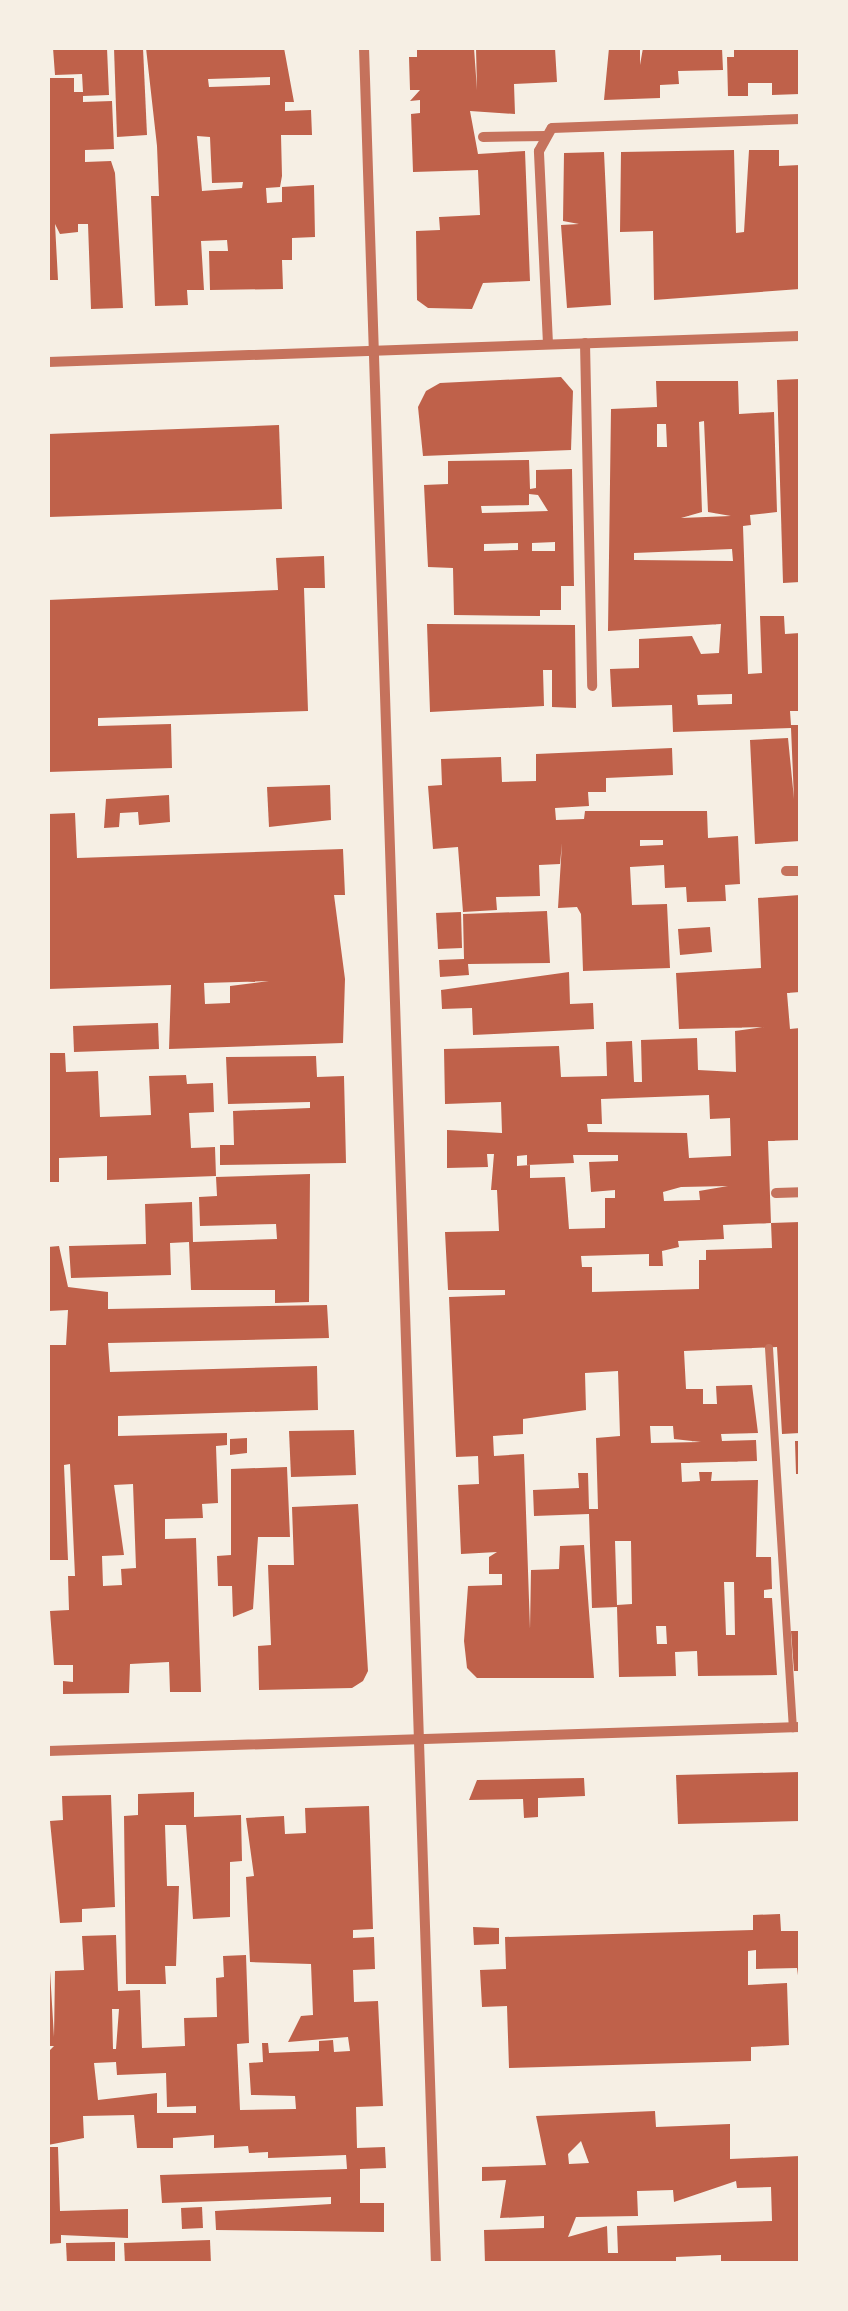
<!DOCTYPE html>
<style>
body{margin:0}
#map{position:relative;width:848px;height:2311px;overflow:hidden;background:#f6efe4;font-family:Overpass,sans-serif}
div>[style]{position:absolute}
.building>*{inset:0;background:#bf614a}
.service>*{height:8px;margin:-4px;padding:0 4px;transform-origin:4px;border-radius:4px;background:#c5725c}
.minor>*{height:10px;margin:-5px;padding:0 5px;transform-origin:5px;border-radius:5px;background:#c5725c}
span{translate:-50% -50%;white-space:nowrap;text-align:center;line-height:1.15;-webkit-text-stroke:8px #f6efe4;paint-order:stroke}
.frame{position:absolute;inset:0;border:50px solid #f6efe4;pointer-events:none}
</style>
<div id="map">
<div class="building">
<div style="clip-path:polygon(53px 48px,107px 48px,109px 95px,83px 96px,83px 102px,112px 101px,114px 149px,85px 150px,85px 162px,111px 161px,115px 173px,123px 308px,91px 309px,88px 224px,78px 224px,78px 232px,60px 234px,55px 224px,58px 280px,48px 280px,50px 78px,74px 78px,74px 92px,83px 92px,82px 74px,55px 75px)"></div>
<div style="clip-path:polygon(114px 48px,143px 48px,147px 135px,117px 137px)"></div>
<div style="clip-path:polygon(evenodd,146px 48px,284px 48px,294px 102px,285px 102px,285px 111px,311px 110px,312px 135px,281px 135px,282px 176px,280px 187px,266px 188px,267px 203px,282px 202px,282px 187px,314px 185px,315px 237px,292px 238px,292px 260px,282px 260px,283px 289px,210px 290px,209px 251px,228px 251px,227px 240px,201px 241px,204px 290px,187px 290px,188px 305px,155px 306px,151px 196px,159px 196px,157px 146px,146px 48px,270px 77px,270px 85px,209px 87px,208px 79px,270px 77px,146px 48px,197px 136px,210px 137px,212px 183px,243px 182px,242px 188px,202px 191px,197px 136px)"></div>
<div style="clip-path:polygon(417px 48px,474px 48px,477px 90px,476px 48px,555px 48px,557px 82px,514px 84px,515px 114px,470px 111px,478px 154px,525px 151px,530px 281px,483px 283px,472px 309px,428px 308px,417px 300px,416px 231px,440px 230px,439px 217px,480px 215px,478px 170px,413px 172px,411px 114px,420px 113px,420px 100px,410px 101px,420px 90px,410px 90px,409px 57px,417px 57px)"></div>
<div style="clip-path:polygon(609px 48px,640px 48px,640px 65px,643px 48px,722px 48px,723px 70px,678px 71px,679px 84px,660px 85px,660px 98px,604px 100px)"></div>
<div style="clip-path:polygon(734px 48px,800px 48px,800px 94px,772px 95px,772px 83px,748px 83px,748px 96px,728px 96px,727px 57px,734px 57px)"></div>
<div style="clip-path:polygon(734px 150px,736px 233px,744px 232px,749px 150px,779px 150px,779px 166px,800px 165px,800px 289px,654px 300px,653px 231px,620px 232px,621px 152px)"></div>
<div style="clip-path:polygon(604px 152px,611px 305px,567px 308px,561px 225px,579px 224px,563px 221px,564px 153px)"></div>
<div style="clip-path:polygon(561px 377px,573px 391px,571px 450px,423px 456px,418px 407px,426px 391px,440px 383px)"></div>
<div style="clip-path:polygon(800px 379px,800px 582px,783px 583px,777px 380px)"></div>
<div style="clip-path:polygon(evenodd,656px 381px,738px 381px,739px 414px,774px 412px,777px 512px,750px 515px,751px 525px,743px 526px,748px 674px,762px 673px,760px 616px,784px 616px,785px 634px,800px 633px,800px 711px,790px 711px,791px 725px,800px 725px,800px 841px,755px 844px,750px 740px,788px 738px,794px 799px,791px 728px,673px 732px,672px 705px,612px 707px,610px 669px,639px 668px,639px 639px,692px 636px,701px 654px,719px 653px,721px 624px,608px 631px,611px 409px,657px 407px,656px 381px,704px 421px,708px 512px,731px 516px,681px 518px,702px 512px,699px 422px,704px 421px,656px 381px,657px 424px,666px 424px,667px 447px,657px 447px,657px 424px,656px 381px,732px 549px,733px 561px,634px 560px,634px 553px,732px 549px,656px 381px,732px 694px,732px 704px,698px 705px,697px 695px,732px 694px)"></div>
<div style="clip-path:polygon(279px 425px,282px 509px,49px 517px,48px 434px)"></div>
<div style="clip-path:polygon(evenodd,529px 460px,530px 489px,536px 488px,536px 470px,572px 469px,574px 586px,561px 586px,561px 610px,540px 610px,540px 616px,454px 615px,453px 568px,428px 567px,424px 485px,448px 484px,448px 461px,529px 460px,529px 494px,538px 495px,548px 511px,482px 513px,481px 506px,529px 505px,529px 494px,529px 460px,555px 542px,555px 551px,532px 551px,532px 543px,555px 542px,529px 460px,518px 543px,518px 550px,484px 551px,484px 544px,518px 543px)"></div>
<div style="clip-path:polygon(324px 556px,325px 588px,304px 588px,308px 711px,98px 718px,98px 726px,171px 724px,172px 768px,48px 772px,48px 600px,278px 590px,276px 558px)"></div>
<div style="clip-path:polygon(427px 624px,575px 625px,576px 708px,552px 707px,552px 670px,543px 670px,544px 706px,430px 712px)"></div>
<div style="clip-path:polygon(evenodd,672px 748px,673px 775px,606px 778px,606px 792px,588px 792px,589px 806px,555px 808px,556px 820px,584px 819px,585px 811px,707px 811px,708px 838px,738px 836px,740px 884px,725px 885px,726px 901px,687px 902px,686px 887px,665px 888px,664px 865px,630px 867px,632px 905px,667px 904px,670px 968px,583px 971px,581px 914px,577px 907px,558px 908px,562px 843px,560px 864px,539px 865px,540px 896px,496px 897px,497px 910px,463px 912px,458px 847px,433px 849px,428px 786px,442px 785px,441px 759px,501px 757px,502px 782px,536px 781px,536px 754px,672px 748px,640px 840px,663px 840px,663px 845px,640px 846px,640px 840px)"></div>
<div style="clip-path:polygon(330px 785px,331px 820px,269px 827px,267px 787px)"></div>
<div style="clip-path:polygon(169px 795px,170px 822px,139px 825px,138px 812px,120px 813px,119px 827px,104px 828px,106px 799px)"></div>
<div style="clip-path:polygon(evenodd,75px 813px,77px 858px,343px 849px,345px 895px,334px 895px,345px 979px,343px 1043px,169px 1049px,171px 985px,48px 989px,48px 814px,75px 813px,269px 981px,230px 986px,230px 1003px,205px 1004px,204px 983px,269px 981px)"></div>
<div style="clip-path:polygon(evenodd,800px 895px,800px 992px,787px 993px,790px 1029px,800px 1028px,800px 1140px,768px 1141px,771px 1223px,723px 1225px,724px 1239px,678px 1241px,679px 1247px,662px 1251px,663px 1266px,649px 1266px,649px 1254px,581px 1256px,582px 1267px,592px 1267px,592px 1292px,699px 1289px,699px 1260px,706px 1260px,706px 1250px,772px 1248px,771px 1223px,800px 1222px,800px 1433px,782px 1434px,777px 1347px,684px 1351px,686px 1389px,703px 1389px,703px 1404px,717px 1404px,716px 1386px,752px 1385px,758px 1433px,721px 1434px,722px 1441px,756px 1440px,757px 1461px,681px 1463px,682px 1482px,700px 1481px,699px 1472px,712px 1472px,711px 1481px,758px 1480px,756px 1557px,771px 1557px,772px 1589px,764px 1590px,764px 1598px,772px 1598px,777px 1675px,698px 1676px,697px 1651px,675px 1652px,676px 1676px,619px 1677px,617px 1607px,592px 1608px,589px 1514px,534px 1516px,533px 1490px,579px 1488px,578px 1473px,588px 1473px,589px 1509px,598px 1509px,596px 1438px,620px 1436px,618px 1371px,585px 1373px,586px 1410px,523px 1419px,523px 1434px,493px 1436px,494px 1456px,524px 1454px,530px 1629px,531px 1570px,559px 1569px,560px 1546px,584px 1545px,594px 1678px,477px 1678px,467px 1668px,464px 1641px,468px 1586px,502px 1585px,502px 1574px,489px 1574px,489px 1557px,497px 1552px,461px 1554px,458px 1485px,479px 1484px,478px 1456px,456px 1457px,449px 1297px,505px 1295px,505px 1290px,448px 1290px,445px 1232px,499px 1231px,497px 1190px,491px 1190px,494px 1154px,487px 1154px,488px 1167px,447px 1168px,447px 1130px,502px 1133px,501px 1102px,445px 1104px,444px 1049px,559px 1046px,561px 1077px,607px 1076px,606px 1042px,632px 1041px,634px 1082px,642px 1082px,641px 1040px,697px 1038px,698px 1070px,736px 1072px,735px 1031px,764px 1027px,679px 1029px,676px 973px,761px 968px,758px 898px,800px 895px,709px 1095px,710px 1119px,730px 1118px,731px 1156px,689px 1158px,687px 1133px,588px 1132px,587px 1124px,602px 1124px,601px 1099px,709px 1095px,800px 895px,527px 1155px,527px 1165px,574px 1163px,573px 1155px,618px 1155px,618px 1161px,589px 1162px,591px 1192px,615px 1190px,615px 1198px,605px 1198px,605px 1228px,569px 1229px,565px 1177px,530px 1178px,530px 1165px,517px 1166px,517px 1156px,527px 1155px,800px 895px,728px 1186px,699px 1191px,700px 1200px,664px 1201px,663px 1192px,681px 1187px,728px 1186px,800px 895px,650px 1426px,673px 1426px,674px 1439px,701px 1442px,651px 1443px,650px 1426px,800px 895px,615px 1541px,631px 1541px,632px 1604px,617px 1605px,615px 1541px,800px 895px,724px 1582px,734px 1582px,735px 1635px,726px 1635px,724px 1582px,800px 895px,656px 1626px,666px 1626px,667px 1644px,657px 1644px,656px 1626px)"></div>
<div style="clip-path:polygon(547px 911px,550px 963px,468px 964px,469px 975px,440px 977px,439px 960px,464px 959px,463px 914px)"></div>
<div style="clip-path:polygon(461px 912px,462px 948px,438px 949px,436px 913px)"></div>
<div style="clip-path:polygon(710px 927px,712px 952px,680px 955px,678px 929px)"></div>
<div style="clip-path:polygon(569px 972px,570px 1004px,593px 1003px,594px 1029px,473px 1035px,472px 1008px,442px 1009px,441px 990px)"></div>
<div style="clip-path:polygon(158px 1023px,159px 1049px,74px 1052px,73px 1026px)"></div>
<div style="clip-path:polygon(48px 1053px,65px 1053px,66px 1072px,98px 1071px,100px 1117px,151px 1115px,149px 1076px,186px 1075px,187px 1084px,213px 1083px,214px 1112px,189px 1113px,191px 1148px,215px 1147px,216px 1176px,107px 1180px,107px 1156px,59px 1158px,59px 1182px,48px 1182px)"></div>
<div style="clip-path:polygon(316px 1056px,317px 1077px,344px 1076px,346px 1163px,220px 1165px,220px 1145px,234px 1145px,233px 1111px,310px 1108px,310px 1102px,228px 1104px,226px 1057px)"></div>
<div style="clip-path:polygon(310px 1174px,309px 1302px,275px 1303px,275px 1290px,191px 1290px,189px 1242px,170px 1243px,171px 1275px,71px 1278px,69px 1246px,146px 1244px,145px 1204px,192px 1202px,193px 1242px,277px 1239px,276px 1224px,200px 1226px,199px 1197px,217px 1196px,216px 1177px)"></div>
<div style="clip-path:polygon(evenodd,59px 1246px,68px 1287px,108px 1292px,108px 1309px,327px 1305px,329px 1338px,108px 1343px,110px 1372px,317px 1366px,318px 1410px,118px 1416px,118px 1436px,227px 1433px,227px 1445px,216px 1446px,218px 1503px,202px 1504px,203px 1518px,165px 1519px,165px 1539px,196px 1538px,201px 1692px,170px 1692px,169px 1662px,130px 1664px,129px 1693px,63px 1694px,63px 1681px,73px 1682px,73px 1665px,54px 1665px,50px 1611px,69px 1610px,68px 1576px,75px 1576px,70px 1464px,64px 1465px,68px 1560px,48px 1560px,48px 1345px,66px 1345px,68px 1310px,48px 1311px,48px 1247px,59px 1246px,133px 1484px,136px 1568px,121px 1569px,122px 1585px,103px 1586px,102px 1556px,124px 1555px,114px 1485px,133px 1484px)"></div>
<div style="clip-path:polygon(354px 1430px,356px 1475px,291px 1477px,289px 1431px)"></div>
<div style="clip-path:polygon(247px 1438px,247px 1453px,230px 1455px,230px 1439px)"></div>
<div style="clip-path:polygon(795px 1441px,800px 1441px,800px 1474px,796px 1474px)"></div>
<div style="clip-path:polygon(287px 1467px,290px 1537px,258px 1537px,253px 1609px,233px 1617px,232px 1586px,218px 1586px,217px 1556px,231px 1555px,231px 1469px)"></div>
<div style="clip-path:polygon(358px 1504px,368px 1671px,363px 1681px,352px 1688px,259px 1690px,258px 1646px,271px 1645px,268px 1565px,294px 1565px,292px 1507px)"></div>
<div style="clip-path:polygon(791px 1631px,800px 1631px,800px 1671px,794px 1671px)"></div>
<div style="clip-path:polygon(800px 1772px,800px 1821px,678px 1824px,676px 1775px)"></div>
<div style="clip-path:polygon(584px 1778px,585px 1796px,538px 1798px,538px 1817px,524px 1818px,523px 1799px,469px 1800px,477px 1780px)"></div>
<div style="clip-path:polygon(194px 1792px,194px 1817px,241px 1815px,242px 1861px,230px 1862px,230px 1917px,193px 1919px,186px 1825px,165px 1825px,167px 1886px,179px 1886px,176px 1966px,165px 1966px,166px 1984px,126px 1984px,124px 1816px,138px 1815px,138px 1794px)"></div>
<div style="clip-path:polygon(111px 1795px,115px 1907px,82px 1909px,82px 1922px,60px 1923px,50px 1821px,63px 1820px,62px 1796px)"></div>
<div style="clip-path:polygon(evenodd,369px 1806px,373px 1929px,353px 1930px,353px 1938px,374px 1937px,375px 1969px,353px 1970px,354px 2002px,378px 2001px,383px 2106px,356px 2107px,357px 2148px,385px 2147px,386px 2168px,360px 2169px,360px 2203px,384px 2203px,384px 2232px,216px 2230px,215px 2211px,331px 2204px,331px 2197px,162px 2203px,160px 2175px,347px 2169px,346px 2155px,268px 2158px,268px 2152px,249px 2153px,248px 2146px,214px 2148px,214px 2135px,173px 2138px,173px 2148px,137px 2148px,134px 2115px,83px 2116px,84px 2138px,48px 2145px,48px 2052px,54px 2046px,48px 2046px,48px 1938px,54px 2037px,55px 1971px,84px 1970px,82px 1936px,116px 1935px,118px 1991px,140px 1990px,142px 2048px,185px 2046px,184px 2018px,217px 2017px,216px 1978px,224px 1977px,223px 1956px,246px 1955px,249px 2043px,237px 2044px,240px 2110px,296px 2109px,295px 2096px,251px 2095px,249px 2063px,263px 2062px,262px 2043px,268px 2043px,269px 2053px,319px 2051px,319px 2041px,333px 2040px,334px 2052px,350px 2051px,348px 2037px,288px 2042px,301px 2016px,313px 2015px,311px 1964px,250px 1962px,246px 1877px,254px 1876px,246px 1818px,284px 1816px,285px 1834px,306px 1833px,305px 1808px,369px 1806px,112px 2009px,119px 2009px,116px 2049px,113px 2049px,112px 2009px,369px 1806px,116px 2062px,117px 2075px,166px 2073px,167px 2107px,196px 2106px,196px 2113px,157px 2113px,157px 2093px,98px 2100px,94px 2063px,116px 2062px)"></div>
<div style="clip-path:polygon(780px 1914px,781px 1931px,800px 1931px,800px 1990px,797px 1968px,756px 1969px,756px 1950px,748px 1951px,748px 1985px,787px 1983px,789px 2045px,751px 2047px,751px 2061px,509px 2068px,507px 2006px,482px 2007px,480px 1970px,506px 1969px,505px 1937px,753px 1930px,753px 1915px)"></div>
<div style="clip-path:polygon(473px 1927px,499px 1928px,499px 1944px,474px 1945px)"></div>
<div style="clip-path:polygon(evenodd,655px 2111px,656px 2127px,730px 2124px,730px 2159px,800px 2156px,800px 2264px,721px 2264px,721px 2255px,676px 2257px,676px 2264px,485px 2264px,484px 2230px,544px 2228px,544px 2216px,500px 2218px,506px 2180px,482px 2181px,482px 2167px,546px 2165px,536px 2116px,655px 2111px,581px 2141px,589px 2163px,569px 2164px,568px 2154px,581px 2141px,655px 2111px,736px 2181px,737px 2188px,771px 2187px,772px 2221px,617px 2226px,618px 2253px,608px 2253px,607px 2226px,568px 2237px,576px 2217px,638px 2216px,637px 2191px,673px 2190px,674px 2202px,736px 2181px)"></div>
<div style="clip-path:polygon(48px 2147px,58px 2147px,60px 2211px,128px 2209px,128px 2238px,61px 2235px,61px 2243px,48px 2244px)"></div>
<div style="clip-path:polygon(202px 2207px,203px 2228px,182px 2229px,181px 2208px)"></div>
<div style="clip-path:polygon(210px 2240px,211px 2264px,125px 2264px,124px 2243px)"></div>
<div style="clip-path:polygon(115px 2242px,115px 2264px,67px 2264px,66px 2243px)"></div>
</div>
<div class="service">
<div style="left:769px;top:1348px;width:381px;rotate:86.4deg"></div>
</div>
<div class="minor">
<div style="left:364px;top:48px;width:2217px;rotate:88.14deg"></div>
<div style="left:483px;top:137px;width:63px;rotate:-0.9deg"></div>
<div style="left:585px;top:343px;width:343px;rotate:88.8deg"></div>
<div style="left:548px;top:344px;width:193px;rotate:-92.7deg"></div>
<div style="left:539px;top:151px;width:26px;rotate:-61deg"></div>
<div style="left:552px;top:128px;width:248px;rotate:-2.1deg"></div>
<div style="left:48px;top:362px;width:752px;rotate:-1.98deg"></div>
<div style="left:786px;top:871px;width:14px"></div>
<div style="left:776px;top:1193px;width:24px;rotate:-2deg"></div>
<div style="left:48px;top:1751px;width:752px;rotate:-1.83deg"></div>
</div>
<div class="frame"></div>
</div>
